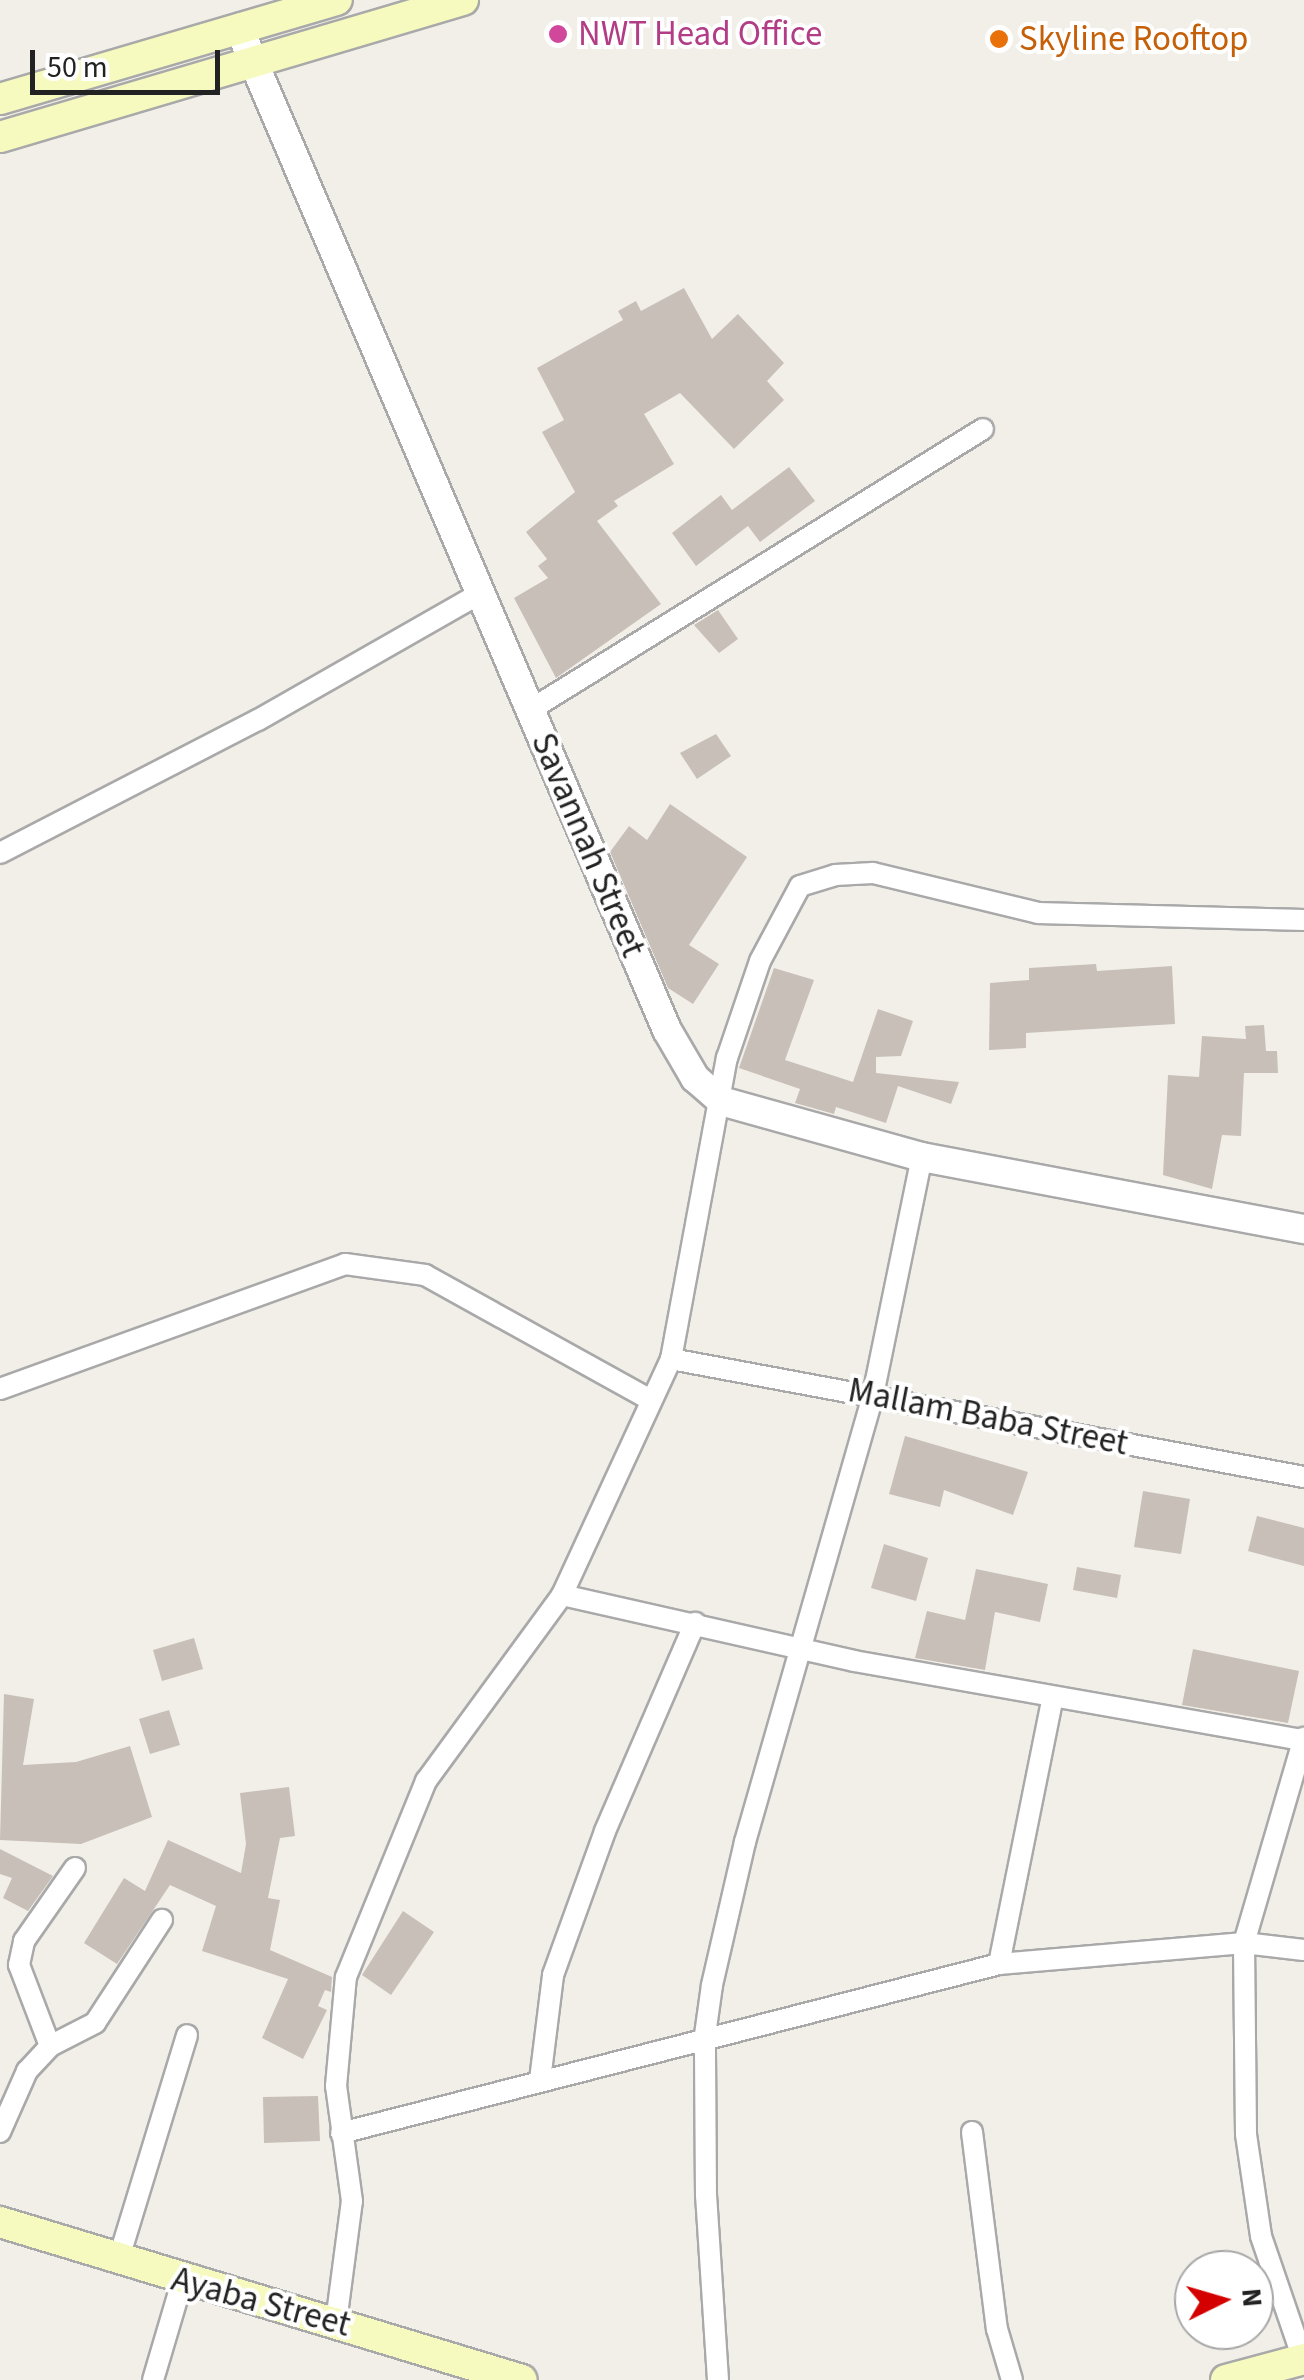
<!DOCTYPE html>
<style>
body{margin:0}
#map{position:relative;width:1304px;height:2380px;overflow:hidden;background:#f2efe9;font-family:"Source Sans 3",sans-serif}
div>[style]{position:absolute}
.building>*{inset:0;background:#c7bfb8}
.roads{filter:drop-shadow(2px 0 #a9a9a9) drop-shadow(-2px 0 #a9a9a9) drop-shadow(0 2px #a9a9a9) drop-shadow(0 -2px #a9a9a9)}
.minor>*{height:20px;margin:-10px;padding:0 10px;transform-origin:10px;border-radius:10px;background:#fff}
.tertiary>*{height:28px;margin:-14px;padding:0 14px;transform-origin:14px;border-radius:14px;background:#fff}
.secondary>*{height:30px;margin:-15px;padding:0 15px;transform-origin:15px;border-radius:15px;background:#f7fabf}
.dots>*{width:28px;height:28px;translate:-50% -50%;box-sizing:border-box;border:5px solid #fff;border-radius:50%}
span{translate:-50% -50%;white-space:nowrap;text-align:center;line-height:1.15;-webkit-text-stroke:8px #fff;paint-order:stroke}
.hotel-label{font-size:35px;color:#b23c85}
.left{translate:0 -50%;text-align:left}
.food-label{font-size:35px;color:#c56008}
.street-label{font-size:35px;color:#222}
.north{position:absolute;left:1174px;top:2250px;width:100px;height:100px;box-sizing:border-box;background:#fff;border:2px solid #a7a7a7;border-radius:50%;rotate:85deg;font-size:28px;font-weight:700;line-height:40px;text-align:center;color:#222}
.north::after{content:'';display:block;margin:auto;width:35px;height:45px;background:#d40000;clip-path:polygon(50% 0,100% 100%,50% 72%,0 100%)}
.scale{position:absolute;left:30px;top:50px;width:190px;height:45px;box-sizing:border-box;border:5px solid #222;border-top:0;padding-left:12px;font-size:30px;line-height:35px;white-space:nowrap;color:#222;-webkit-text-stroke:8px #fff;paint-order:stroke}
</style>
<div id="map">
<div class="building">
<div style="clip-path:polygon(684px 288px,712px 339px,738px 314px,784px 363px,767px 381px,784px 400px,734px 449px,680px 393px,644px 414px,674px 464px,614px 501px,618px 506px,597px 521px,661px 604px,556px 678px,514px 598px,548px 578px,538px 566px,547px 559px,526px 532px,575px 492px,542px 432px,564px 420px,537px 368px,623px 320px,618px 311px,636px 301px,641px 311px)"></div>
<div style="clip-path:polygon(789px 467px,815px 501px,760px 542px,748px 526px,696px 566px,672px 533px,721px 495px,732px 510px)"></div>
<div style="clip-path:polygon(718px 610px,738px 639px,719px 653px,694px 625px)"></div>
<div style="clip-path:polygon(716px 734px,731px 756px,697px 779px,680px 753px)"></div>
<div style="clip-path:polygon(670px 804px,747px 857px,689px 945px,719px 964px,693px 1004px,668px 988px,610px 852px,629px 826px,647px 840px)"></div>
<div style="clip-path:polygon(1096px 964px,1097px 971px,1172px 966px,1175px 1024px,1026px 1033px,1026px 1048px,989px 1050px,990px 983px,1029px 980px,1029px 968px)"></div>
<div style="clip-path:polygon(774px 968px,814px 980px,785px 1060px,853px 1082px,878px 1009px,913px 1021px,901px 1056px,876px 1057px,876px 1073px,959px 1082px,951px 1104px,898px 1086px,886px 1123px,836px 1107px,834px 1114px,795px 1103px,800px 1089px,739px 1068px)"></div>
<div style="clip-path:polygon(1264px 1025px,1266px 1051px,1277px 1051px,1278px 1073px,1244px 1073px,1241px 1136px,1222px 1135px,1212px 1189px,1163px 1175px,1168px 1075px,1199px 1077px,1202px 1036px,1246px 1039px,1245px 1026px)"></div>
<div style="clip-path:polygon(905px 1436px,1028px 1472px,1013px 1515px,944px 1490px,940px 1507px,889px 1494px)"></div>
<div style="clip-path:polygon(1143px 1491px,1190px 1499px,1181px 1554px,1134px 1547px)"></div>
<div style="clip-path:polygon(1257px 1516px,1304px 1528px,1304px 1566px,1248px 1551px)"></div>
<div style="clip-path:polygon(884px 1544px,928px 1558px,916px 1601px,871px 1588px)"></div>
<div style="clip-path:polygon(1077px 1567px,1121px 1575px,1117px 1598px,1073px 1590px)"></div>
<div style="clip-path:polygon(976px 1569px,1048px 1584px,1040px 1622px,995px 1612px,985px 1670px,915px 1658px,927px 1611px,965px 1620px)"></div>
<div style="clip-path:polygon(194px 1638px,203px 1669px,162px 1681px,153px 1650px)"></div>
<div style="clip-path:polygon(1193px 1649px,1299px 1671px,1288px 1723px,1182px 1705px)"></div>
<div style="clip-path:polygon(4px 1694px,34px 1699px,23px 1765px,76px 1762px,130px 1746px,152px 1817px,81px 1844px,0 1840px)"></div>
<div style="clip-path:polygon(169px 1710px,180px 1745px,150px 1754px,139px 1719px)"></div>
<div style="clip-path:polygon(289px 1787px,295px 1836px,280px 1838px,268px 1898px,280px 1900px,270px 1950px,332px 1977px,331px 1992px,325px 1990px,318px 2006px,327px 2010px,303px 2059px,262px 2038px,288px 1979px,202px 1951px,216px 1906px,170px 1885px,117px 1964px,84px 1943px,124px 1878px,145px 1891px,168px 1840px,241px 1873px,246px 1844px,240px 1793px)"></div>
<div style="clip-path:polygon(0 1849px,53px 1876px,28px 1911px,3px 1898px,12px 1878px,0 1874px)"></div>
<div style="clip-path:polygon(403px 1911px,434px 1932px,391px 1995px,362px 1975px)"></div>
<div style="clip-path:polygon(318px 2096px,320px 2141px,264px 2143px,263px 2097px)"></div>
</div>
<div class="roads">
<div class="minor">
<div style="left:530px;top:710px;width:533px;rotate:-31.81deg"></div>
<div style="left:0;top:853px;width:290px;rotate:-27.3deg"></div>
<div style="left:258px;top:720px;width:254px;rotate:-29.7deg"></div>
<div style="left:671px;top:1359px;width:644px;rotate:10.56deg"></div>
<div style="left:0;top:1389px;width:367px;rotate:-19.9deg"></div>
<div style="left:345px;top:1264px;width:81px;rotate:7.8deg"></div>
<div style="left:425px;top:1275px;width:256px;rotate:29deg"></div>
<div style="left:562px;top:1595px;width:299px;rotate:12.7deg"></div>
<div style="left:854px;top:1661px;width:457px;rotate:10deg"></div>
<div style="left:999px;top:1964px;width:272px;rotate:-78.6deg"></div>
<div style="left:50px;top:2046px;width:87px;rotate:-110.9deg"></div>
<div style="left:19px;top:1965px;width:25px;rotate:-78deg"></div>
<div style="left:24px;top:1941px;width:89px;rotate:-55.1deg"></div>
<div style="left:540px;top:2080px;width:106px;rotate:-82.9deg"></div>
<div style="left:553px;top:1975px;width:153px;rotate:-70.1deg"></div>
<div style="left:605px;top:1831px;width:227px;rotate:-66.6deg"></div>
<div style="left:0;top:2132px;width:67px;rotate:-66.1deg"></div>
<div style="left:27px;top:2071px;width:34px;rotate:-47deg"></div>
<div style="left:50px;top:2046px;width:51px;rotate:-27.1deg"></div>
<div style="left:95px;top:2023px;width:123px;rotate:-57deg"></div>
<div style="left:972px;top:2132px;width:199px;rotate:82.8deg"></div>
<div style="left:997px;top:2329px;width:53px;rotate:73.6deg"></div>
<div style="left:341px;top:2133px;width:679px;rotate:-14.4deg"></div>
<div style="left:999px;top:1964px;width:246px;rotate:-4.9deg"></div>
<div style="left:1244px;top:1943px;width:60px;rotate:6.7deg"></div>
<div style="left:118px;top:2261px;width:236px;rotate:-73deg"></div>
<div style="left:336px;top:2322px;width:122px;rotate:-82.5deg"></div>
<div style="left:352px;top:2201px;width:116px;rotate:-97.9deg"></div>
<div style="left:336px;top:2086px;width:109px;rotate:-84.8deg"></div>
<div style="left:346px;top:1977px;width:212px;rotate:-67.8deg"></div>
<div style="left:426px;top:1781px;width:230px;rotate:-53.8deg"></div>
<div style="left:562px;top:1595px;width:260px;rotate:-65.2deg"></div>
<div style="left:671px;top:1359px;width:306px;rotate:-79.5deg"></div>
<div style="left:727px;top:1058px;width:102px;rotate:-71.2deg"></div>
<div style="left:760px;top:961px;width:85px;rotate:-61.9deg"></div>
<div style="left:800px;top:886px;width:37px;rotate:-17deg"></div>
<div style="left:835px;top:875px;width:38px;rotate:-3deg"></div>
<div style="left:873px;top:873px;width:170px;rotate:13.6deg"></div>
<div style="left:1038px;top:913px;width:266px;rotate:1.5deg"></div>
<div style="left:1303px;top:2359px;width:130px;rotate:-108.9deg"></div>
<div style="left:1261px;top:2236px;width:103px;rotate:-98.4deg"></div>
<div style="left:1246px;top:2134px;width:191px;rotate:-90.6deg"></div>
<div style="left:1244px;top:1943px;width:214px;rotate:-73.7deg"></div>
<div style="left:153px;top:2380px;width:102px;rotate:-73.5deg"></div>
<div style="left:718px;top:2380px;width:184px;rotate:-93.7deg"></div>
<div style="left:706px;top:2196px;width:161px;rotate:-90.4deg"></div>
<div style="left:705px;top:2035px;width:50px;rotate:-82deg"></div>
<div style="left:712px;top:1985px;width:147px;rotate:-77deg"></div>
<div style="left:745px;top:1842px;width:465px;rotate:-74deg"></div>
<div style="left:873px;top:1395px;width:243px;rotate:-78.4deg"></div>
</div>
<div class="tertiary">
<div style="left:239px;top:28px;width:1090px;rotate:66.87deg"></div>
<div style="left:667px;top:1030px;width:56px;rotate:59.7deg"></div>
<div style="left:695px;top:1078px;width:35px;rotate:41deg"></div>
<div style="left:721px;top:1101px;width:209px;rotate:15.6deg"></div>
<div style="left:922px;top:1157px;width:389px;rotate:10.7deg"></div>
</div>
<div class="secondary">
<div style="left:0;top:99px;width:351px;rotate:-16.4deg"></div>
<div style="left:0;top:137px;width:483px;rotate:-16.5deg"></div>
<div style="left:0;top:2222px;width:545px;rotate:16.84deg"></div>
<div style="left:1226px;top:2380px;width:81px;rotate:-15.1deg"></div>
</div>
</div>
<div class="dots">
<div style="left:558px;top:34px;background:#d1479c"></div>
<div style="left:999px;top:39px;background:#e8710a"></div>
</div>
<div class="hotel-label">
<span class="left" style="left:578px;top:34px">NWT Head Office</span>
</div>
<div class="food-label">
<span class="left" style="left:1019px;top:39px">Skyline Rooftop</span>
</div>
<div class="street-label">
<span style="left:588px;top:845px;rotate:67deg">Savannah Street</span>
<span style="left:988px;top:1417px;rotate:11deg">Mallam Baba Street</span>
<span style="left:261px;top:2302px;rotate:15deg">Ayaba Street</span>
</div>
<div class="north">N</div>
<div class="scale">50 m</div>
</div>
